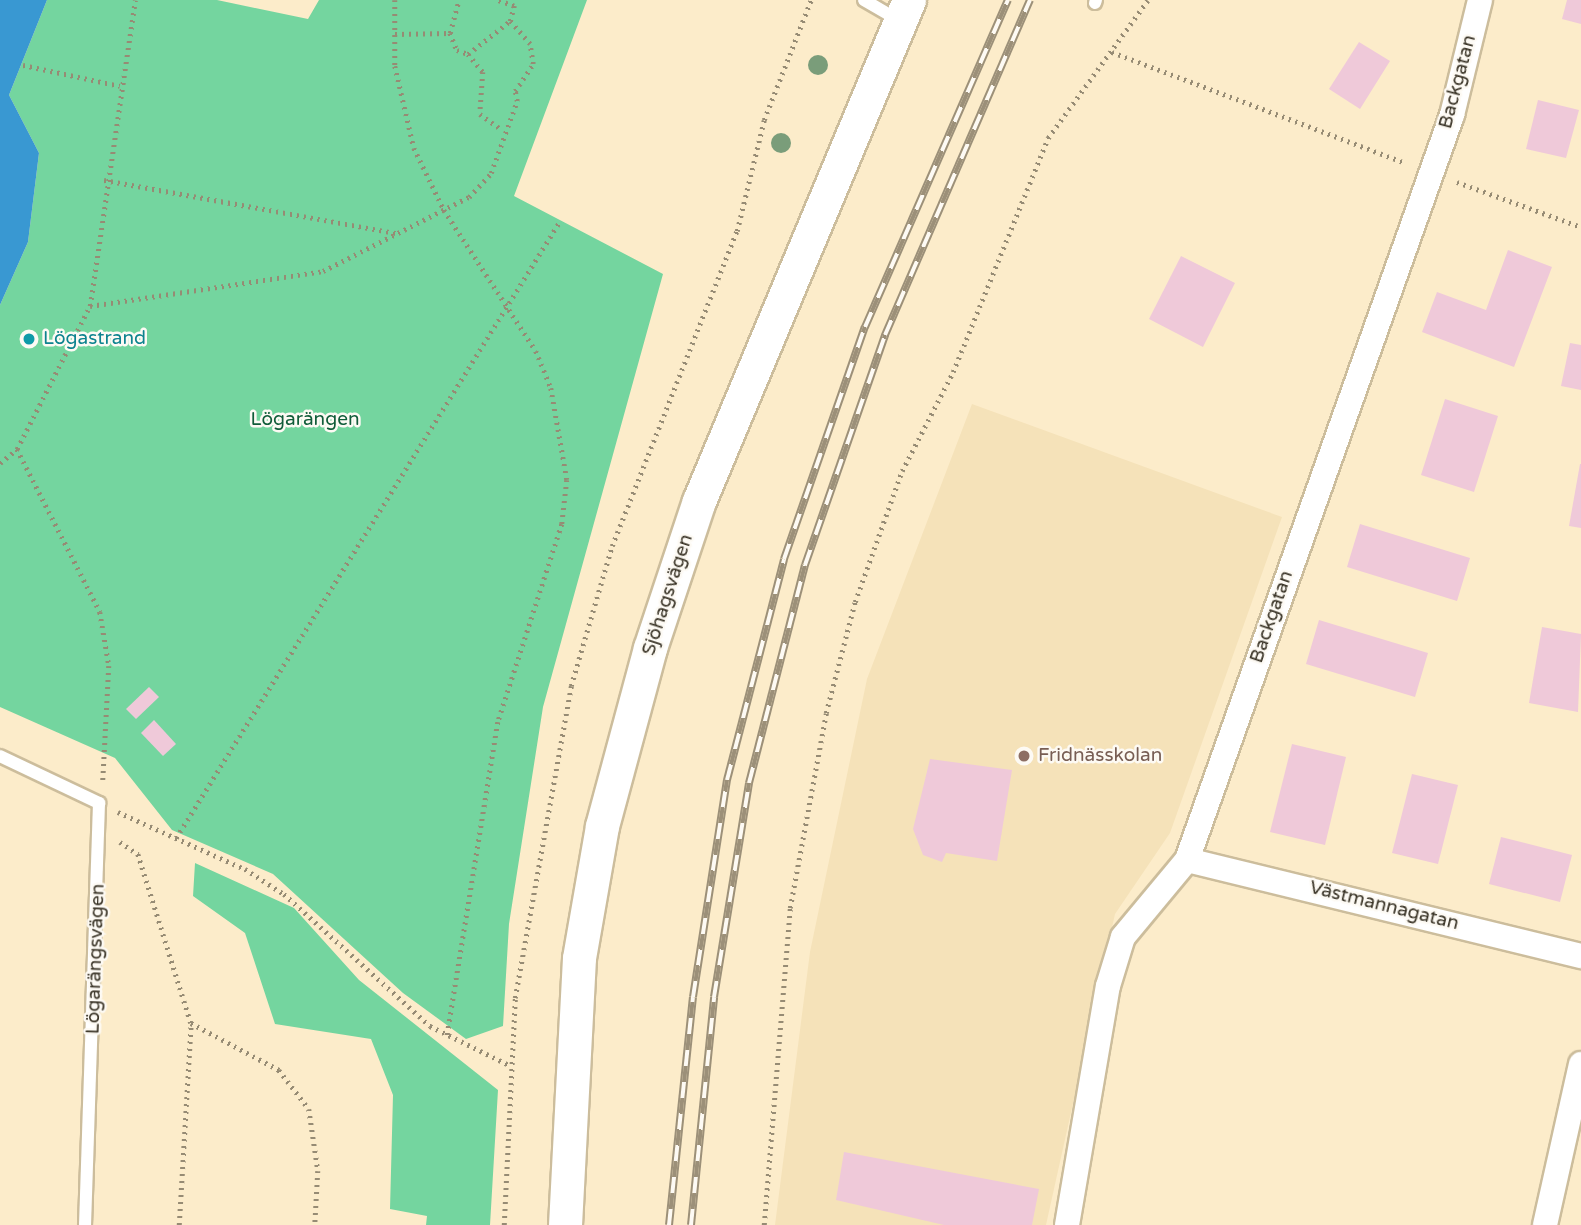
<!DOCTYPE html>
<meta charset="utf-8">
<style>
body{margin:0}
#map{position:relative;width:1581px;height:1225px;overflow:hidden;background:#fcecca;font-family:"Varela Round",sans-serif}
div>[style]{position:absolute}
.built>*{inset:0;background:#f5e2b9}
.green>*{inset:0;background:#74d59f}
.water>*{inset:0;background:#3998d2}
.building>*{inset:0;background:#efc9d9}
.path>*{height:4.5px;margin-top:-2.25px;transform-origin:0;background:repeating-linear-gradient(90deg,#968b74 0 2px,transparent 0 7px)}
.roads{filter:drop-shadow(2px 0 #ccbd9c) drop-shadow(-2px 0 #ccbd9c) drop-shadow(0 2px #ccbd9c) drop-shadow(0 -2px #ccbd9c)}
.lane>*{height:12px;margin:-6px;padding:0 6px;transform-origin:6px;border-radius:6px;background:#fff}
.street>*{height:24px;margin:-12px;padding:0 12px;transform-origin:12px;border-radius:12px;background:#fff}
.secondary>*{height:33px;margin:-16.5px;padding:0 16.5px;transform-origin:16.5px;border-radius:16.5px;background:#fff}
.rail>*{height:8px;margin-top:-4px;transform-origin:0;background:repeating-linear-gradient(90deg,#fdfaf4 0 16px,#9c9079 0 32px);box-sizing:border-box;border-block:2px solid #9c9079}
.trees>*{width:20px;height:20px;margin:-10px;border-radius:50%;background:#7a9d7a}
.dots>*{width:19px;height:19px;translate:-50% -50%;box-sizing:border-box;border:4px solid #fdfaf4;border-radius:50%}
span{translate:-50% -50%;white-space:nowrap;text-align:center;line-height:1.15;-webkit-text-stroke:5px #fdfaf4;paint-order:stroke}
.street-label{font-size:19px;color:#383225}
.culture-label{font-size:19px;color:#0d838f}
.left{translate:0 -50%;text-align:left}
.park-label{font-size:19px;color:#105c39}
.education-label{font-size:19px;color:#785e54}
</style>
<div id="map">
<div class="built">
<div style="clip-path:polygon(972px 404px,1282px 517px,1170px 833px,1115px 914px,1046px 1225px,775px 1225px,810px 952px,867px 679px)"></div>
</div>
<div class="green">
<div style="clip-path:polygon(47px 0,217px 0,308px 19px,319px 0,587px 0,514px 196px,663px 274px,543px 707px,509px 924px,503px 1026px,466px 1039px,403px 993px,273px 874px,172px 830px,115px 758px,0 707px,0 305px,28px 242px,39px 153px,9px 95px)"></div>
<div style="clip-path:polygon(195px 863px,294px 908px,359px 980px,498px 1090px,490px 1225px,426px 1225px,427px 1216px,390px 1209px,393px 1095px,371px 1039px,275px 1024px,245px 933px,193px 896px)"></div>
</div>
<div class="water">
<div style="clip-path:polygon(0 0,47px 0,9px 95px,39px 153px,28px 242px,0 305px)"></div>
</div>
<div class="building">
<div style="clip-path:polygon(1567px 0,1581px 0,1581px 24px,1562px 19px)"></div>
<div style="clip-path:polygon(1359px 42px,1390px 61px,1360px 109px,1329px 89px)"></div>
<div style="clip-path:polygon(1538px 100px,1579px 110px,1566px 158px,1526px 149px)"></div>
<div style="clip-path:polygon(1508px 250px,1552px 267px,1514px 367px,1422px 332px,1437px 292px,1486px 310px)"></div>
<div style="clip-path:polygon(1181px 256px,1235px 283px,1203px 347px,1149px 319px)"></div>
<div style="clip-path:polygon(1570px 343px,1581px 345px,1581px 390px,1561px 386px)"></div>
<div style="clip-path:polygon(1445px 399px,1498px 416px,1474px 492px,1421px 475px)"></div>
<div style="clip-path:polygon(1580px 464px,1581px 464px,1581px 528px,1569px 526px)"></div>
<div style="clip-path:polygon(1360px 524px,1470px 558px,1457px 601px,1347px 567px)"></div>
<div style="clip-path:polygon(1319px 620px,1428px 653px,1415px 697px,1306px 664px)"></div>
<div style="clip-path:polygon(1542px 627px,1581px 634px,1578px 712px,1529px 703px)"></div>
<div style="clip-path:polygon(149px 687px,159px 697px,136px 719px,126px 709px)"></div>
<div style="clip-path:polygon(154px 720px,176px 744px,163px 756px,141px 733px)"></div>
<div style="clip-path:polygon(1292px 744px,1346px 757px,1325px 845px,1270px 832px)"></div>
<div style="clip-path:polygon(930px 759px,1012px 770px,997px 861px,946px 853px,942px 862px,923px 855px,913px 829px)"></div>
<div style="clip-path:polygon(1412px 774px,1458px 785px,1438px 864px,1392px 853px)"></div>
<div style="clip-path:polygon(1501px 837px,1572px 855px,1560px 902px,1489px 884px)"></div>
<div style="clip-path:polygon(844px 1152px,1039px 1189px,1032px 1225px,944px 1225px,836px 1200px)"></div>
</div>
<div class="path">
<div style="left:395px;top:0;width:66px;rotate:90deg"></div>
<div style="left:395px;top:66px;width:84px;rotate:77deg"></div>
<div style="left:414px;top:148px;width:69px;rotate:64.2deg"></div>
<div style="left:444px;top:210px;width:168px;rotate:56.9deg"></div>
<div style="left:536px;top:351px;width:40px;rotate:68deg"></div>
<div style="left:551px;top:388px;width:93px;rotate:80.1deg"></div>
<div style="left:567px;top:480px;width:44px;rotate:96.5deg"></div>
<div style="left:562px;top:524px;width:208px;rotate:107.9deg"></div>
<div style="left:498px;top:722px;width:318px;rotate:99.2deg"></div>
<div style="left:450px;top:33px;width:18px;rotate:68deg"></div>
<div style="left:457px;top:50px;width:12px;rotate:20deg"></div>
<div style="left:468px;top:54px;width:53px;rotate:-38.2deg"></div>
<div style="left:395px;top:34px;width:55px;rotate:-1deg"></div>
<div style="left:450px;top:33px;width:34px;rotate:-75deg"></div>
<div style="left:1112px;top:52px;width:314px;rotate:20.7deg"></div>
<div style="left:468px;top:54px;width:23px;rotate:50deg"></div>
<div style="left:483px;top:72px;width:42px;rotate:94.1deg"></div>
<div style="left:480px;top:114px;width:27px;rotate:36deg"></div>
<div style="left:23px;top:65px;width:99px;rotate:12.2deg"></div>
<div style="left:104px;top:180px;width:297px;rotate:10.3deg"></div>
<div style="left:1457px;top:182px;width:132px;rotate:19.9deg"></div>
<div style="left:90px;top:306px;width:236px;rotate:-8.5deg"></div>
<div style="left:323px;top:271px;width:164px;rotate:-26.9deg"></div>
<div style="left:469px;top:197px;width:33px;rotate:-47deg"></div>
<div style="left:491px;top:173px;width:77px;rotate:-70.1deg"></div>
<div style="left:517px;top:101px;width:10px;rotate:-101deg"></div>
<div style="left:515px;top:91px;width:32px;rotate:-56deg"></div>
<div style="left:533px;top:64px;width:20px;rotate:-99deg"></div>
<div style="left:530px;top:44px;width:30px;rotate:-131deg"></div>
<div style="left:510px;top:21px;width:16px;rotate:-75deg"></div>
<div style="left:514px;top:6px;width:18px;rotate:-161deg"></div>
<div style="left:17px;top:449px;width:183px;rotate:63deg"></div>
<div style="left:100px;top:612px;width:55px;rotate:80.5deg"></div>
<div style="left:109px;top:666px;width:114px;rotate:93deg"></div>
<div style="left:0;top:463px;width:22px;rotate:-39deg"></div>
<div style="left:17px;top:449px;width:161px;rotate:-63deg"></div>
<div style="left:90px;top:306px;width:309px;rotate:-81.6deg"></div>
<div style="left:118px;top:812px;width:139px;rotate:24.2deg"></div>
<div style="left:245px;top:869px;width:46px;rotate:32.7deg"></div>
<div style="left:284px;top:894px;width:197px;rotate:42.1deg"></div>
<div style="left:430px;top:1026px;width:90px;rotate:26.3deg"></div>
<div style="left:176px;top:838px;width:727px;rotate:-58.1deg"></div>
<div style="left:120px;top:842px;width:22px;rotate:34deg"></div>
<div style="left:138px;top:854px;width:177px;rotate:72.6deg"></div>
<div style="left:191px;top:1023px;width:100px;rotate:28.1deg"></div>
<div style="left:279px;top:1070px;width:49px;rotate:52.4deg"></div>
<div style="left:309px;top:1109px;width:63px;rotate:81.7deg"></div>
<div style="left:318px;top:1171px;width:54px;rotate:93.2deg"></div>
<div style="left:179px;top:1225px;width:202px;rotate:-86.6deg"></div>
<div style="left:504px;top:1225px;width:227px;rotate:-87.2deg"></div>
<div style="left:515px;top:998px;width:317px;rotate:-79.8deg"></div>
<div style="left:571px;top:686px;width:146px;rotate:-73.7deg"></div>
<div style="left:612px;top:546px;width:339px;rotate:-68.4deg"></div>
<div style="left:737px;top:231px;width:114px;rotate:-76.3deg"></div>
<div style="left:764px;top:120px;width:129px;rotate:-68.6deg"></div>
<div style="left:764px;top:1225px;width:318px;rotate:-85.3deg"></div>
<div style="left:790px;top:908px;width:198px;rotate:-79.5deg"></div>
<div style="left:826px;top:713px;width:115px;rotate:-75.4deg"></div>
<div style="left:855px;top:602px;width:139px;rotate:-70.3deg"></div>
<div style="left:902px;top:471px;width:111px;rotate:-62.7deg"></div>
<div style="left:953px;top:372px;width:253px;rotate:-67.9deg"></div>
<div style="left:1048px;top:138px;width:170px;rotate:-54.1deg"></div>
</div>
<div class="roads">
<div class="lane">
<div style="left:864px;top:0;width:42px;rotate:30.3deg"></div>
<div style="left:1095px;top:3px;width:3px;rotate:-72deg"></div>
<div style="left:0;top:756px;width:110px;rotate:25.4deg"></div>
<div style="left:99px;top:803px;width:422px;rotate:91.9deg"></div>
</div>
<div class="street">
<div style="left:1187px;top:860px;width:406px;rotate:13.7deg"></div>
<div style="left:1067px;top:1225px;width:242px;rotate:-80.3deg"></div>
<div style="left:1108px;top:986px;width:51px;rotate:-73deg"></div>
<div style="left:1123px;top:937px;width:100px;rotate:-50.3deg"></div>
<div style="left:1187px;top:860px;width:791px;rotate:-70.42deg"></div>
<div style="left:1452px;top:115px;width:118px;rotate:-76.3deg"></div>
<div style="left:1545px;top:1225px;width:165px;rotate:-77.4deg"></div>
</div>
<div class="secondary">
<div style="left:565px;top:1225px;width:267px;rotate:-87deg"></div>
<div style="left:579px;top:958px;width:134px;rotate:-80.1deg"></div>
<div style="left:602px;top:826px;width:184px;rotate:-74.9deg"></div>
<div style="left:650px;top:648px;width:155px;rotate:-71.6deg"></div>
<div style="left:699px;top:501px;width:543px;rotate:-67.26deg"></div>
</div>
</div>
<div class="rail">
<div style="left:669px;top:1225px;width:229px;rotate:-84deg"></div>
<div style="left:693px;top:997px;width:220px;rotate:-81.1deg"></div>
<div style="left:727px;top:780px;width:228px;rotate:-75.5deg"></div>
<div style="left:784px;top:559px;width:246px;rotate:-70.8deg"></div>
<div style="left:865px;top:327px;width:357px;rotate:-66.4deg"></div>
<div style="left:691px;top:1225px;width:229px;rotate:-84.2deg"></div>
<div style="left:714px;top:997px;width:217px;rotate:-80.7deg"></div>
<div style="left:749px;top:783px;width:225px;rotate:-75.6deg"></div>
<div style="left:805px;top:565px;width:244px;rotate:-70.8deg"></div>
<div style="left:885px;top:335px;width:365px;rotate:-66.6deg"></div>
</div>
<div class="trees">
<div style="left:818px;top:65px"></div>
<div style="left:781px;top:143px"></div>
</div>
<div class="dots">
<div style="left:29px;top:339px;background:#0f9aa8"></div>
<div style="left:1024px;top:756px;background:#8d6e63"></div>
</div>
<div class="street-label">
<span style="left:1458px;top:82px;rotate:-75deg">Backgatan</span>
<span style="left:668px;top:595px;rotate:-72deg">Sjöhagsvägen</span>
<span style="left:1272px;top:617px;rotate:-71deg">Backgatan</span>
<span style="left:1384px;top:906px;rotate:14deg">Västmannagatan</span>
<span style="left:96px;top:959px;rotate:-88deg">Lögarängsvägen</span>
</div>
<div class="culture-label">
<span class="left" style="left:43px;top:339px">Lögastrand</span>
</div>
<div class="park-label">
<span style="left:305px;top:420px">Lögarängen</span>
</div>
<div class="education-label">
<span class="left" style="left:1038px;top:756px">Fridnässkolan</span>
</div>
</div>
